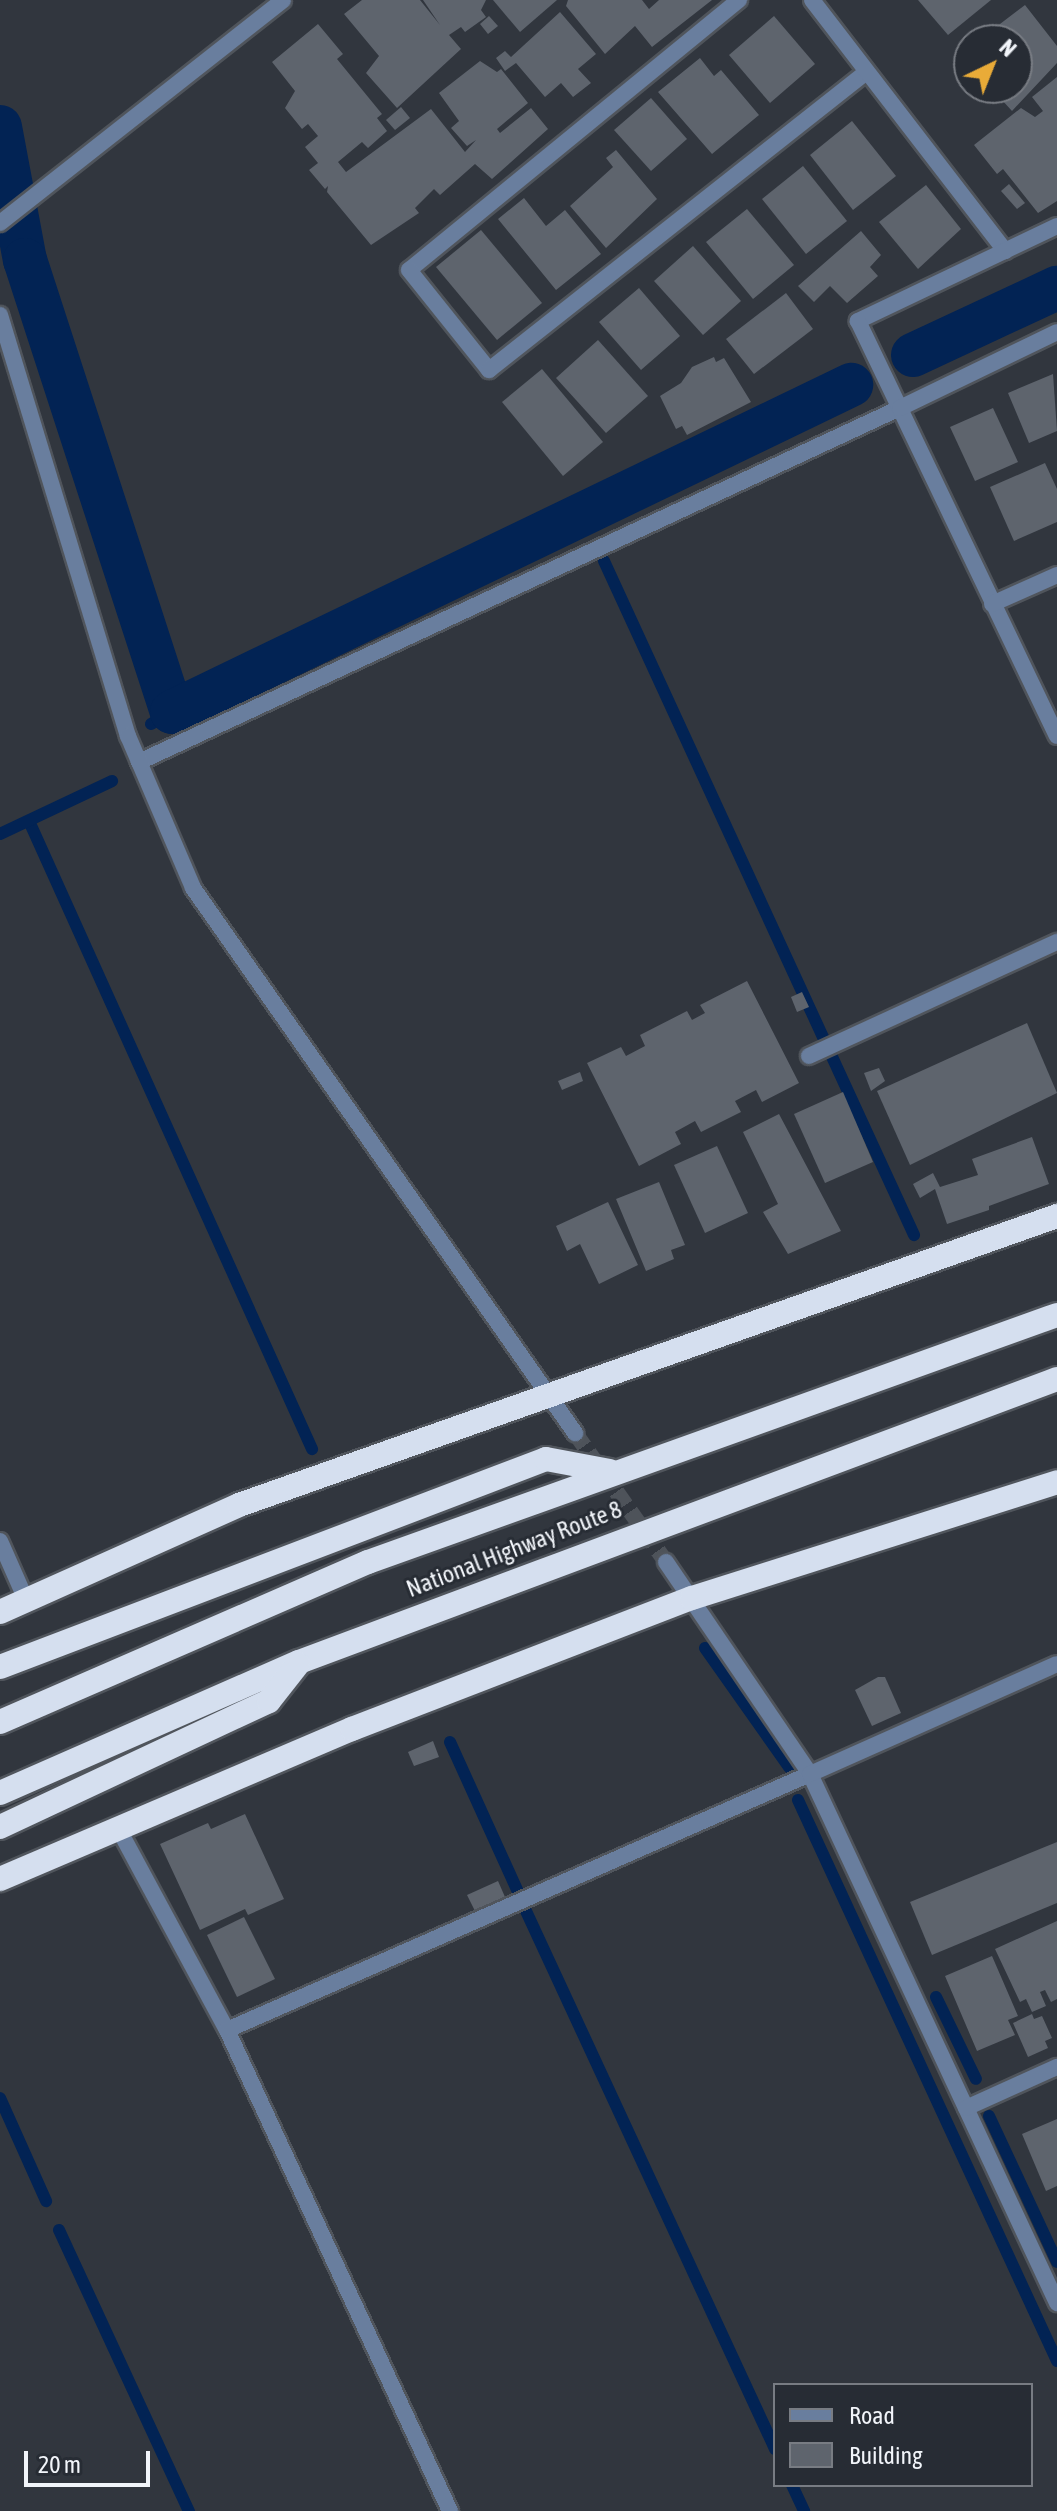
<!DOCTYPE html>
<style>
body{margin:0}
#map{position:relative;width:1057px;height:2511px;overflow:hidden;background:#31363e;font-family:"Asap Condensed",sans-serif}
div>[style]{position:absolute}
.stream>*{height:12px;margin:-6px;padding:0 6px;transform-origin:6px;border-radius:6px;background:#022354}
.canal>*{height:44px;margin:-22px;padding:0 22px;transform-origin:22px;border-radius:22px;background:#022354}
.building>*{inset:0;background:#5e646d}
.street-tunnel>*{height:16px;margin-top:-8px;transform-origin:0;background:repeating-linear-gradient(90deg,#4e535a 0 16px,transparent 0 24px)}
.roads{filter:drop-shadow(2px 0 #50555c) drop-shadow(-2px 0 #50555c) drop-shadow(0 2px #50555c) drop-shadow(0 -2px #50555c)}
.lane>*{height:16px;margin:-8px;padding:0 8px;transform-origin:8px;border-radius:8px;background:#697e9e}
.street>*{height:16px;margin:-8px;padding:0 8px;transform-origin:8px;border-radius:8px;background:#697e9e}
.highway>*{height:24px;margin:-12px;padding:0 12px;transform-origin:12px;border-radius:12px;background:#d5dfef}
span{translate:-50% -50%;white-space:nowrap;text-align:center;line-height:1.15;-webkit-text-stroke:6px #272c34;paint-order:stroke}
.street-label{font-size:24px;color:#f2f5fa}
.legend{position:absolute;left:773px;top:2383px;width:260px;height:104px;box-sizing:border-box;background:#272c34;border:2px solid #787c83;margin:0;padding:10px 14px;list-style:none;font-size:24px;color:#f2f5fa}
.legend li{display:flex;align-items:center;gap:16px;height:40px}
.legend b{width:40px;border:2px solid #787c83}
.north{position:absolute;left:953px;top:24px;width:80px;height:80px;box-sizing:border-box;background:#272c34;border:2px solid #787c83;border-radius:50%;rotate:43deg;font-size:22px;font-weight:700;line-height:32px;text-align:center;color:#f2f5fa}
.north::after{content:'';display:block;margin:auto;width:28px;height:36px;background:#e9ab38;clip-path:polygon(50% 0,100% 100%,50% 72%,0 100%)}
.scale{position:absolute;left:24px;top:2451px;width:126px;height:36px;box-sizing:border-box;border:4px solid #f2f5fa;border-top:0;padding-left:10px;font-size:24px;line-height:28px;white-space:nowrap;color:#f2f5fa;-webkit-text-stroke:6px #272c34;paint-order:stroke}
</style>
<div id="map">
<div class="stream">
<div style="left:582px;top:514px;width:14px;rotate:65deg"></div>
<div style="left:604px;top:561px;width:742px;rotate:65.3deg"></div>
<div style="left:151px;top:724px;width:24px;rotate:-30deg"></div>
<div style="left:29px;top:821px;width:689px;rotate:65.74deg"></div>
<div style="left:0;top:834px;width:124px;rotate:-25.3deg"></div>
<div style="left:705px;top:1648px;width:146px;rotate:54.8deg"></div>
<div style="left:450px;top:1742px;width:165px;rotate:65.6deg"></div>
<div style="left:798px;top:1800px;width:618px;rotate:65.22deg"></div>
<div style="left:526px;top:1911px;width:593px;rotate:65.16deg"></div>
<div style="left:936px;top:1997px;width:91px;rotate:64deg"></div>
<div style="left:0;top:2098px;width:113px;rotate:65.9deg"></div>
<div style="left:989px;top:2116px;width:161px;rotate:65deg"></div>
<div style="left:59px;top:2230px;width:310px;rotate:65.2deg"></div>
<div style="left:792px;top:2485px;width:29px;rotate:65deg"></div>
</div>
<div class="canal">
<div style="left:0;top:127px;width:135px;rotate:79.4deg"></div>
<div style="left:25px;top:260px;width:475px;rotate:72deg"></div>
<div style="left:172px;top:712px;width:754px;rotate:-25.72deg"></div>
<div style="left:913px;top:355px;width:159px;rotate:-25deg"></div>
</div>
<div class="building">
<div style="clip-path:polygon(362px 0,420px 0,440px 25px,423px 0,486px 0,481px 10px,486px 17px,465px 32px,461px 27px,449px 35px,461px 49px,397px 108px,366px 73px,379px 56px,344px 14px)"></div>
<div style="clip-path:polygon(493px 0,557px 0,520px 32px)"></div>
<div style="clip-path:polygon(568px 0,642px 0,649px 9px,659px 0,712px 0,652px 47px,635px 26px,605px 54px,566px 6px)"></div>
<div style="clip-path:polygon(918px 0,991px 0,948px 35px)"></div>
<div style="clip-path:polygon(1025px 5px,1057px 46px,1057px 63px,1012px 111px,991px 88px,1017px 88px,1017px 40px,979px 40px)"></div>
<div style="clip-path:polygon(560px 12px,596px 54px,578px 69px,591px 83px,573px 97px,561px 83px,545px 97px,516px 63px,505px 71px,496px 58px,505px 51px,511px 57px)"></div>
<div style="clip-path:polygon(489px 16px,498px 26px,488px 34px,480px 24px)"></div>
<div style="clip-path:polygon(774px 16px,815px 64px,770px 103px,729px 55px)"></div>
<div style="clip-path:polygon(318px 24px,343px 54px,337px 59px,382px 114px,377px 118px,387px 131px,368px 148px,362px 142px,338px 162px,346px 172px,431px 109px,465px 152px,476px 140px,467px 146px,451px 128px,459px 121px,439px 93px,480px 61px,497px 72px,501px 69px,528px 103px,497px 129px,500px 133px,531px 108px,548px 129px,492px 179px,475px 164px,440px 195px,434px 189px,415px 208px,419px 213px,371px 245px,327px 192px,328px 186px,325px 189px,309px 170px,318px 163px,305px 147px,318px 136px,308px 124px,302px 129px,285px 108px,295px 91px,272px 62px)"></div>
<div style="clip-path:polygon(700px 58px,714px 76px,721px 70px,759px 115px,712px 154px,658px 92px)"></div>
<div style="clip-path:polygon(1057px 77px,1057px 201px,1038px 213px,1003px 169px,997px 174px,974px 145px,1021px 108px,1035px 117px,1043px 111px,1032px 97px)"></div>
<div style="clip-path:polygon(651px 98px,687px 139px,651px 171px,614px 130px)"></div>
<div style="clip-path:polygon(401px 107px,410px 118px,395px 130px,386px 120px)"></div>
<div style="clip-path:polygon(852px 121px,896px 176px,853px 210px,810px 155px)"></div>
<div style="clip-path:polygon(616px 150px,657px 199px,606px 248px,570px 206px,613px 167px,606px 158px)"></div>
<div style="clip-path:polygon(803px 166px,847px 221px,806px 254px,762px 199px)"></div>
<div style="clip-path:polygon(1009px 184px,1025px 203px,1017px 209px,1001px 191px)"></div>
<div style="clip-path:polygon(926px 185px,961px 229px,918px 269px,879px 222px)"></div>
<div style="clip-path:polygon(524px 198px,546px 226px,565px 210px,601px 254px,556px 290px,498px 219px)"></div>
<div style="clip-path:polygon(747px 209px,794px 265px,753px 299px,706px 242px)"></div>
<div style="clip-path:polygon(481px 230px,542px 303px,497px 340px,436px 267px)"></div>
<div style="clip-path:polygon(861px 231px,881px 255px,870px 267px,878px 276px,847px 303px,830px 286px,814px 302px,798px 286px)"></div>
<div style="clip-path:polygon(693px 246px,741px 301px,703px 335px,654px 281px)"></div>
<div style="clip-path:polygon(639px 288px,680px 336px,641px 370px,599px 322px)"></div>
<div style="clip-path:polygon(786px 293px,813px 329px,754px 374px,726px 339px)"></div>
<div style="clip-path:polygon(598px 340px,648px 396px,606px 433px,556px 378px)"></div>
<div style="clip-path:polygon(714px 357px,716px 362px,724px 358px,751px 402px,687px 435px,682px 426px,676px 429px,660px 396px,681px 383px,692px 367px)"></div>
<div style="clip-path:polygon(542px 369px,603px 442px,563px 476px,502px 402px)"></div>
<div style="clip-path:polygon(1053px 374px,1057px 431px,1029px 443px,1008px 393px)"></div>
<div style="clip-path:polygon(993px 408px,1018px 462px,975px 481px,950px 427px)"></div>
<div style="clip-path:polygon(1045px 463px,1057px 489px,1057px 522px,1014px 541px,990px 487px)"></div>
<div style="clip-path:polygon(747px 981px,799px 1083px,762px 1102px,756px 1090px,735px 1101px,741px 1112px,701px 1132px,695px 1121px,675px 1132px,681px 1144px,639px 1166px,587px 1063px,621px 1047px,626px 1056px,645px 1046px,640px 1035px,687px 1011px,692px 1020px,705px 1013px,700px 1005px)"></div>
<div style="clip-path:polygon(802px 992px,809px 1007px,797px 1012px,791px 997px)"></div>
<div style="clip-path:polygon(1027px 1023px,1057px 1093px,910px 1165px,877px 1091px)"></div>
<div style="clip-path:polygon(879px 1068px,885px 1081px,871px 1091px,864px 1073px)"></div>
<div style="clip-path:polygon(580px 1072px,583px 1081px,562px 1090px,558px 1081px)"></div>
<div style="clip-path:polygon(843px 1092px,873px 1162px,825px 1183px,794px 1114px)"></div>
<div style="clip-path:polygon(779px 1114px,841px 1231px,788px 1254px,763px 1212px,778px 1204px,743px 1132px)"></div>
<div style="clip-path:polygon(1032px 1137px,1049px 1184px,989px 1206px,989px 1210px,947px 1224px,935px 1189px,920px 1198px,913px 1184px,933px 1173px,940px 1187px,978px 1175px,972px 1159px)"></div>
<div style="clip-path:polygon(717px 1146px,748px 1213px,705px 1233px,674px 1165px)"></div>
<div style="clip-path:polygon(659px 1182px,685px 1245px,671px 1250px,674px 1259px,646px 1271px,616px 1199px)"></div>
<div style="clip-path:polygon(608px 1202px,638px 1265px,599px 1284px,580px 1244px,567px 1251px,556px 1226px)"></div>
<div style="clip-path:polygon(878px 1677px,885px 1677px,901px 1713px,872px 1726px,855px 1690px)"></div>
<div style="clip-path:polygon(433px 1741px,439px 1757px,414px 1766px,408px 1752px)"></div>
<div style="clip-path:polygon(245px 1814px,284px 1899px,248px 1915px,245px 1909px,200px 1930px,160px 1844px,208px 1823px,211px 1829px)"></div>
<div style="clip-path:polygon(1057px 1842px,1057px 1903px,932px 1955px,910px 1902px)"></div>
<div style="clip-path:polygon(498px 1881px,505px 1897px,475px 1911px,467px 1895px)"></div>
<div style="clip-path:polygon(244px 1917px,275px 1979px,237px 1997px,207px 1935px)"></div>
<div style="clip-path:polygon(1057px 1921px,1057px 1999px,1051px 2002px,1045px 1990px,1040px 1992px,1046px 2006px,1032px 2012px,1026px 1999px,1020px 2002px,995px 1949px)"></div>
<div style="clip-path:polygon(992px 1956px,1018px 2016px,1008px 2020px,1015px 2035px,977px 2051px,945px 1976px)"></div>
<div style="clip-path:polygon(1032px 2014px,1034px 2019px,1042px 2016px,1052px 2038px,1045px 2041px,1048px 2048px,1028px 2057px,1013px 2023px)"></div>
<div style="clip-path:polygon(1057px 2119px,1057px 2186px,1046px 2191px,1022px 2134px)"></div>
</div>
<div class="street-tunnel">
<div style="left:575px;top:1433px;width:158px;rotate:54.8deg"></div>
</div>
<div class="roads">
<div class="lane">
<div style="left:139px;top:762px;width:839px;rotate:-24.95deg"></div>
<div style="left:809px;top:1056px;width:273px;rotate:-24.7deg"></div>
<div style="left:117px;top:1826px;width:232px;rotate:61.7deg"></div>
<div style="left:227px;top:2030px;width:530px;rotate:65.13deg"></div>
<div style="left:227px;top:2030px;width:637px;rotate:-23.71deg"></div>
</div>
<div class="street">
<div style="left:739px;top:0;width:426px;rotate:140.7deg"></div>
<div style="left:409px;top:270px;width:128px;rotate:51.3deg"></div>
<div style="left:489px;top:370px;width:481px;rotate:-38.3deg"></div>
<div style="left:812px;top:0;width:317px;rotate:52.4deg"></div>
<div style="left:0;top:223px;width:360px;rotate:-38.2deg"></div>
<div style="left:1057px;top:226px;width:221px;rotate:154.5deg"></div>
<div style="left:858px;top:321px;width:460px;rotate:64.4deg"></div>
<div style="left:0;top:315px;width:440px;rotate:73.1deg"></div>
<div style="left:128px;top:736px;width:165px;rotate:66.8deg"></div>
<div style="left:193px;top:888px;width:666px;rotate:54.97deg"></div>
<div style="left:900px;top:408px;width:174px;rotate:-25.8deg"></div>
<div style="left:992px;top:604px;width:71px;rotate:-24deg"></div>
<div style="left:0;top:1541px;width:64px;rotate:66.2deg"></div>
<div style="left:666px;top:1562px;width:256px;rotate:55.8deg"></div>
<div style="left:810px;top:1774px;width:584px;rotate:64.97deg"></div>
<div style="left:810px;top:1774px;width:270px;rotate:-24deg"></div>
<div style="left:966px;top:2108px;width:100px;rotate:-24.3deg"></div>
</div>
<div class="highway">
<div style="left:0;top:1612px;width:262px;rotate:-24.1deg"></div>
<div style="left:239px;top:1505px;width:868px;rotate:-19.46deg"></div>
<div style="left:0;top:1667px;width:584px;rotate:-20.85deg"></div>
<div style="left:546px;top:1459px;width:65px;rotate:10.6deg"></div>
<div style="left:0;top:1722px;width:401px;rotate:-23.5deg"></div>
<div style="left:368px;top:1562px;width:732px;rotate:-19.72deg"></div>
<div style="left:0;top:1793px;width:326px;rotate:-23.7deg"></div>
<div style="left:299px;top:1662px;width:809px;rotate:-20.47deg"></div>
<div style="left:0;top:1827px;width:297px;rotate:-25.1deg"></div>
<div style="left:269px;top:1701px;width:47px;rotate:-51.9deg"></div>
<div style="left:0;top:1879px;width:383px;rotate:-23.1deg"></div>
<div style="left:352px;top:1729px;width:364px;rotate:-21.1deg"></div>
<div style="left:692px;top:1598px;width:383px;rotate:-17.6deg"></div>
</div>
</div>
<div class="street-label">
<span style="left:514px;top:1549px;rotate:-21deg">National Highway Route 8</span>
</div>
<ul class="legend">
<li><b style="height:10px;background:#697e9e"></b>Road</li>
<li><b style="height:22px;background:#5e646d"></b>Building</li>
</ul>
<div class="north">N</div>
<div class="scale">20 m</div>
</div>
